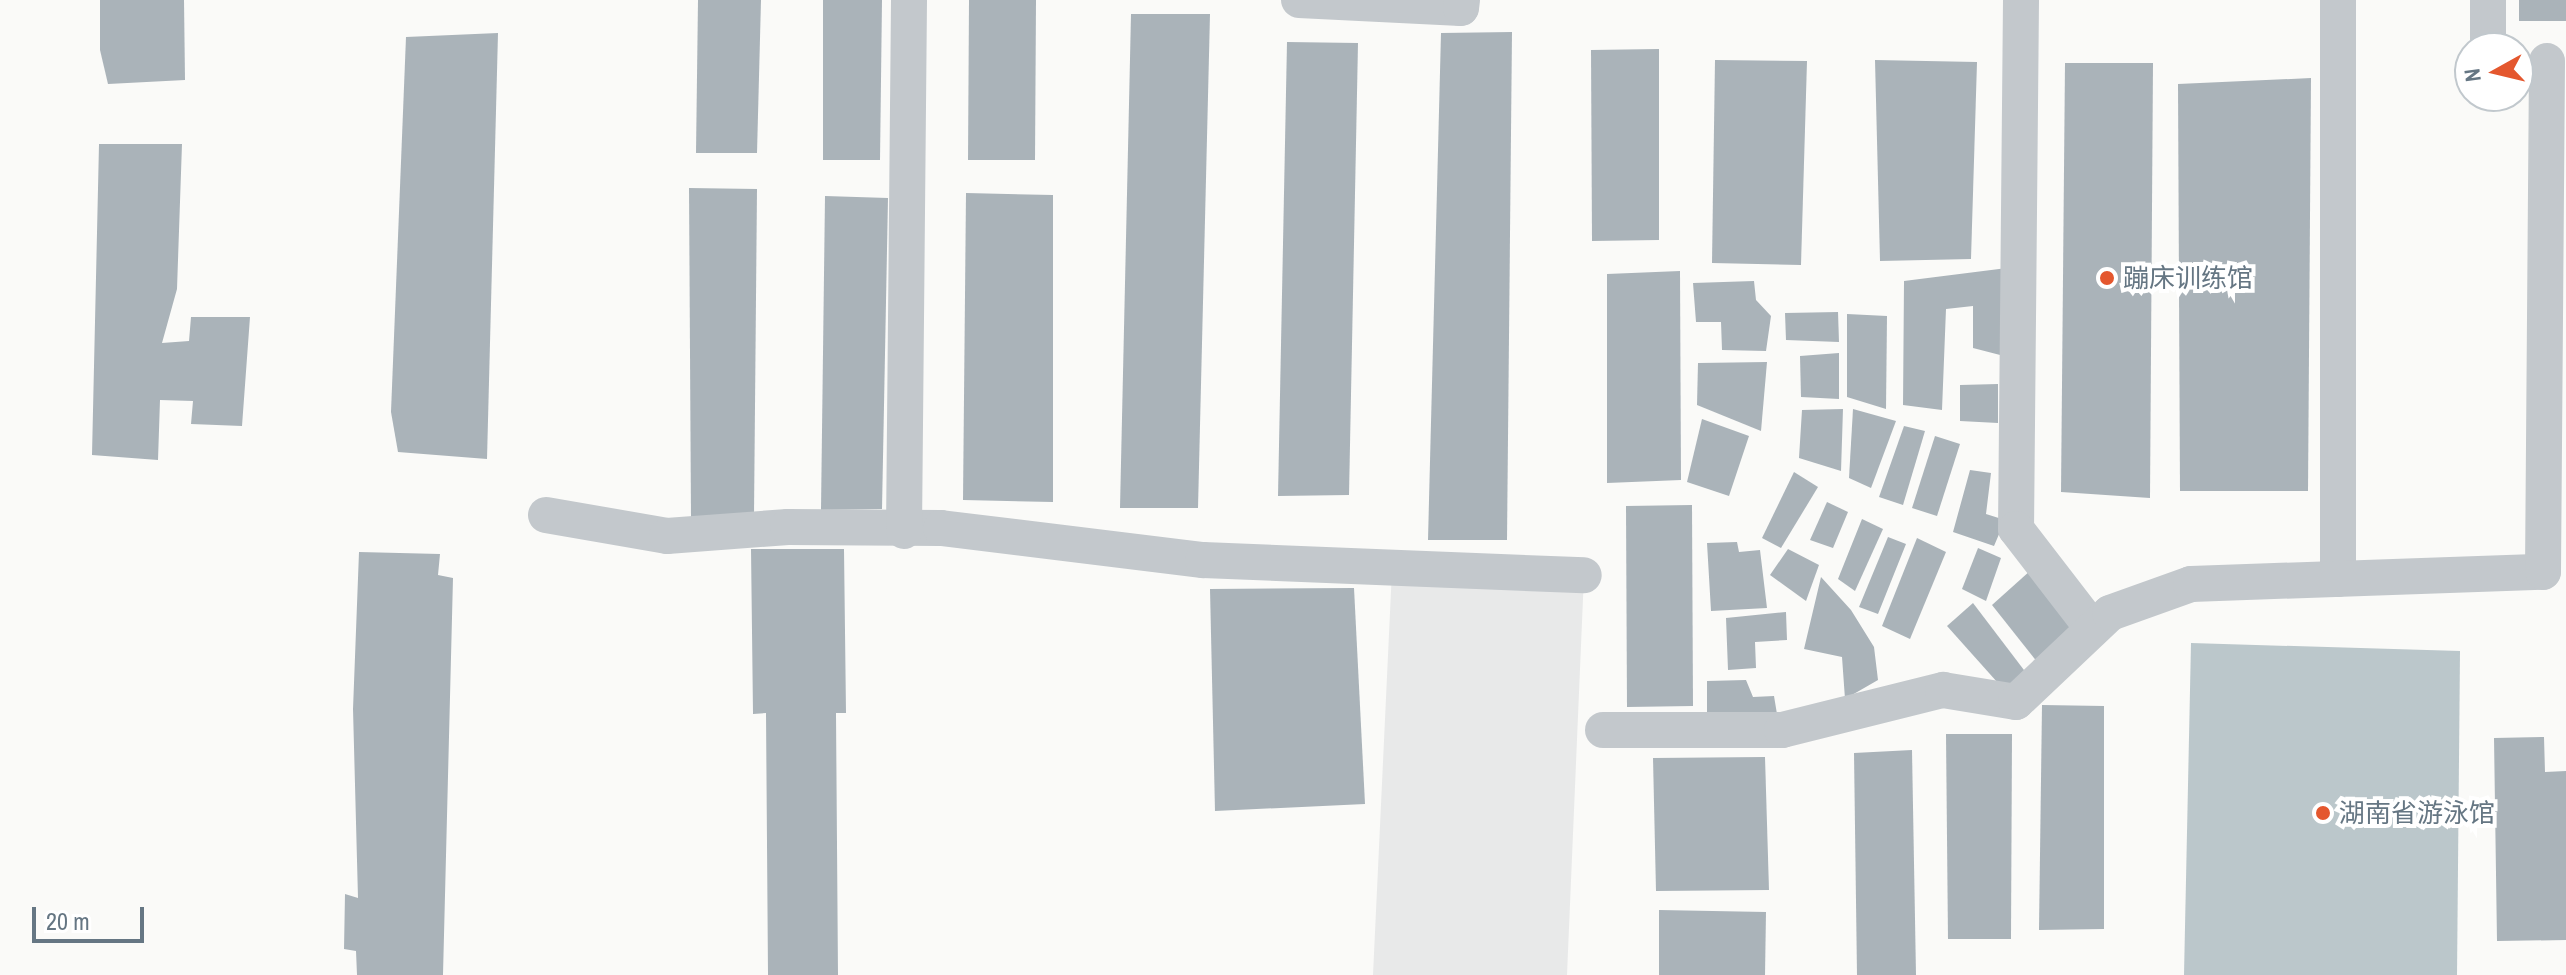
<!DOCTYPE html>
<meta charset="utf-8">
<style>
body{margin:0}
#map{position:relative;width:2566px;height:975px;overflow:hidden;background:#fafaf8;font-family:"Archivo Narrow","Noto Sans SC",sans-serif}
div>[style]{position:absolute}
.built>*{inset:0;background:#e8e9e9}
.water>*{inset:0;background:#bbc7cb}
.building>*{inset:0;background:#aab3b9}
.street>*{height:36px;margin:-18px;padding:0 18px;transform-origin:18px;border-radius:18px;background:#c3c8cc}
.dots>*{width:22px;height:22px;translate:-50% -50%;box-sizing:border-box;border:4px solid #fff;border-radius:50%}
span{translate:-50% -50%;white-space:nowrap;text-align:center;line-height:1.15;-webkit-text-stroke:8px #fff;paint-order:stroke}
.poi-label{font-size:26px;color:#657683}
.left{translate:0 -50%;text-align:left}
.north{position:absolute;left:2454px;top:32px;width:80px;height:80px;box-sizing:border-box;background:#fff;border:2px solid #c1c8cd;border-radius:50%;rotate:262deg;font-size:22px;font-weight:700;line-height:32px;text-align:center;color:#657683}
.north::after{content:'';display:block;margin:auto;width:28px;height:36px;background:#e4572e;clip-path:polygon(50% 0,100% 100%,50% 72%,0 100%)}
.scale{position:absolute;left:32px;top:907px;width:112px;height:36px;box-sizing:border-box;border:4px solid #657683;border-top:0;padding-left:10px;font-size:24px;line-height:28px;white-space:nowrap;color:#657683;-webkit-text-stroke:6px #fff;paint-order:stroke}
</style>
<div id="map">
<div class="built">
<div style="clip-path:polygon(1392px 570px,1584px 575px,1567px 975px,1373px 975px)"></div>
</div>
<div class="water">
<div style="clip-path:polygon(2191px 643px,2460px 651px,2457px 975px,2184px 975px)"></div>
</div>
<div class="building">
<div style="clip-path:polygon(100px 0,184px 0,185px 80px,108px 84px,100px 50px)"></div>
<div style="clip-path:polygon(698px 0,761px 0,757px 153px,696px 153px)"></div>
<div style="clip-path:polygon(823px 0,882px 0,880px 160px,823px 160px)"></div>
<div style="clip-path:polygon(969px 0,1036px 0,1035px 160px,968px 160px)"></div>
<div style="clip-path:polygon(2519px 0,2566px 0,2566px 21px,2519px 21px)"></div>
<div style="clip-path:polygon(1131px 14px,1210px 14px,1198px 508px,1120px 508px)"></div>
<div style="clip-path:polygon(1512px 32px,1507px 540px,1428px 540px,1441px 33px)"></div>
<div style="clip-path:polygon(498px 33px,487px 459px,398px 452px,391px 412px,406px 37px)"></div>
<div style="clip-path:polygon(1287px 42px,1358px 43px,1349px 495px,1278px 496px)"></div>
<div style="clip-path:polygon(1659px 49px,1659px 240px,1592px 241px,1591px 50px)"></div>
<div style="clip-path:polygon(1715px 60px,1807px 61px,1801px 265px,1712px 263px)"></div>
<div style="clip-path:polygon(1875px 60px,1977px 62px,1971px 259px,1880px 261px)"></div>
<div style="clip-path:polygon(2065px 63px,2153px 63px,2150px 498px,2061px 492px)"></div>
<div style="clip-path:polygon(2311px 78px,2308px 491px,2180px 491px,2178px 84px)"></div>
<div style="clip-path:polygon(99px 144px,182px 144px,177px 289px,162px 343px,189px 341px,191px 317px,250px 317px,242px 426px,191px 424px,193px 401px,160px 400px,158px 460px,92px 455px)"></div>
<div style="clip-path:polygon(689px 188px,757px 189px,754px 515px,691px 517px)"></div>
<div style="clip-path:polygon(966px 193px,1053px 195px,1053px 502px,963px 500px)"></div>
<div style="clip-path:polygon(825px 196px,888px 198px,882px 509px,821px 510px)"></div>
<div style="clip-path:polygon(2007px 268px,2004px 356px,1973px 348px,1973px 306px,1946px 309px,1942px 410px,1903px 405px,1904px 281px)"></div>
<div style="clip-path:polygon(1680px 271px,1681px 480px,1607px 483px,1607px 274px)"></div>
<div style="clip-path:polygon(1754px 281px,1756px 300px,1771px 316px,1766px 351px,1722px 350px,1721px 322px,1696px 322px,1693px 283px)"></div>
<div style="clip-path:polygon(1838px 312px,1839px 342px,1786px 340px,1785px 313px)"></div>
<div style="clip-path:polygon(1847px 314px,1887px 316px,1886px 409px,1847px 397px)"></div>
<div style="clip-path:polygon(1839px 353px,1839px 399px,1801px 397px,1800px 356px)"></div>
<div style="clip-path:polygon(1767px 362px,1761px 431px,1697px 405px,1698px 363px)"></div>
<div style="clip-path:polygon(1998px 384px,1998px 423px,1960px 421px,1960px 385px)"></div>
<div style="clip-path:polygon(1843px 409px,1841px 471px,1799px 458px,1802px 410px)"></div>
<div style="clip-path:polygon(1853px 409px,1896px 421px,1871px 488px,1849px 478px)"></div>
<div style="clip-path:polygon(1702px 419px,1749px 436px,1729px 496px,1687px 482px)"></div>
<div style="clip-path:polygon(1904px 426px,1925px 431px,1903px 505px,1879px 497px)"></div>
<div style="clip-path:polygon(1935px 436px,1960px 444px,1937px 516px,1912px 508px)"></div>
<div style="clip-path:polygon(1970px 470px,1991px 473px,1986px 514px,2005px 520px,1994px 546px,1953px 532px)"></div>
<div style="clip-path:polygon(1794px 472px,1818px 487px,1781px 548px,1762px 538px)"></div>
<div style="clip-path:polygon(1827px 502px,1848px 512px,1833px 548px,1810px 540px)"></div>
<div style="clip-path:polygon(1692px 505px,1693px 706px,1627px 707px,1626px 506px)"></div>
<div style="clip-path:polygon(1862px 519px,1883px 529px,1855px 591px,1838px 579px)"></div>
<div style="clip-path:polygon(1888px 537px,1906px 544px,1878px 614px,1859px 607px)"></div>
<div style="clip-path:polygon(1917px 538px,1946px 552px,1910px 639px,1882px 626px)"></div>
<div style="clip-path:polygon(1737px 542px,1739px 552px,1760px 550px,1767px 608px,1711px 611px,1707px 543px)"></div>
<div style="clip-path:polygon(1978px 548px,2001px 558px,1986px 601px,1962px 589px)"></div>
<div style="clip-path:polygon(751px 549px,844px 549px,846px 713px,836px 713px,838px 975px,768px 975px,766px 713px,753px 714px)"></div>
<div style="clip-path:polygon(1788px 549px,1819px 565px,1806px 601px,1770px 575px)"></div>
<div style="clip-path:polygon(359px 552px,440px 554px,438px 575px,453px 578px,443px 975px,357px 975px,356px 951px,344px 949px,345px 894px,358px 898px,353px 709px)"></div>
<div style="clip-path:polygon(2031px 570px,2078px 627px,2038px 663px,1992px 605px)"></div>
<div style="clip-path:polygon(1821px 577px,1851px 610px,1874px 647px,1878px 680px,1845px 699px,1842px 657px,1804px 649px)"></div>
<div style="clip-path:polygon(1354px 588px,1365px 804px,1215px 811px,1210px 589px)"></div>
<div style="clip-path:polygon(1973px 603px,2027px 674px,2006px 692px,1947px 626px)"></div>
<div style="clip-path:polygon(1786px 612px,1787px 640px,1755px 642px,1756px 668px,1728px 670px,1726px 618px)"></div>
<div style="clip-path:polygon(1746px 680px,1753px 697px,1774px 696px,1777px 714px,1707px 718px,1707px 681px)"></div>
<div style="clip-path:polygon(2042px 705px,2104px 706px,2104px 929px,2039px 930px)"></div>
<div style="clip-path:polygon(1946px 734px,2012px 734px,2011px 939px,1948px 939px)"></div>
<div style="clip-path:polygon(2544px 737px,2545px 772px,2566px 771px,2566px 940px,2497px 941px,2494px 738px)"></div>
<div style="clip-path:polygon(1912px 750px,1916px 975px,1857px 975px,1854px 753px)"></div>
<div style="clip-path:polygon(1765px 757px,1769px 890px,1656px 891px,1653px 758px)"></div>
<div style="clip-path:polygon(1659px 910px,1766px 912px,1765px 975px,1659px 975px)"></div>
</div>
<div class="street">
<div style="left:1299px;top:0;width:162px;rotate:2.8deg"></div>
<div style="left:1461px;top:8px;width:8px;rotate:-83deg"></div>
<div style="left:2021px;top:0;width:529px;rotate:90.54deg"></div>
<div style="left:2016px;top:529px;width:126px;rotate:52.4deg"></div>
<div style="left:2488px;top:0;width:48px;rotate:90deg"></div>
<div style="left:546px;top:515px;width:123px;rotate:9.8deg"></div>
<div style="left:667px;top:536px;width:121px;rotate:-4.3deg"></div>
<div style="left:788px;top:527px;width:153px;rotate:0.4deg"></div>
<div style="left:941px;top:528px;width:264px;rotate:7deg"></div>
<div style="left:1203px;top:560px;width:381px;rotate:2.3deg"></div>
<div style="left:904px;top:531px;width:531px;rotate:-89.46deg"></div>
<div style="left:2338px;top:579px;width:579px;rotate:-90deg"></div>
<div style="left:1603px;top:730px;width:179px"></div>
<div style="left:1782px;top:730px;width:166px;rotate:-14deg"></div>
<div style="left:1943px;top:690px;width:74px;rotate:9.3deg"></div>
<div style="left:2016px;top:702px;width:129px;rotate:-43.4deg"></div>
<div style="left:2110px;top:613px;width:86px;rotate:-19.7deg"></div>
<div style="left:2191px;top:584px;width:352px;rotate:-2deg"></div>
<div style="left:2543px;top:572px;width:511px;rotate:-89.55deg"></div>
</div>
<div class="dots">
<div style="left:2107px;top:278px;background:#e4572e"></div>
<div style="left:2323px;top:813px;background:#e4572e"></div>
</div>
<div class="poi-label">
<span class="left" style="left:2123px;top:278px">蹦床训练馆</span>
<span class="left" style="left:2339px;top:813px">湖南省游泳馆</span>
</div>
<div class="north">N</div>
<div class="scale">20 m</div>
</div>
